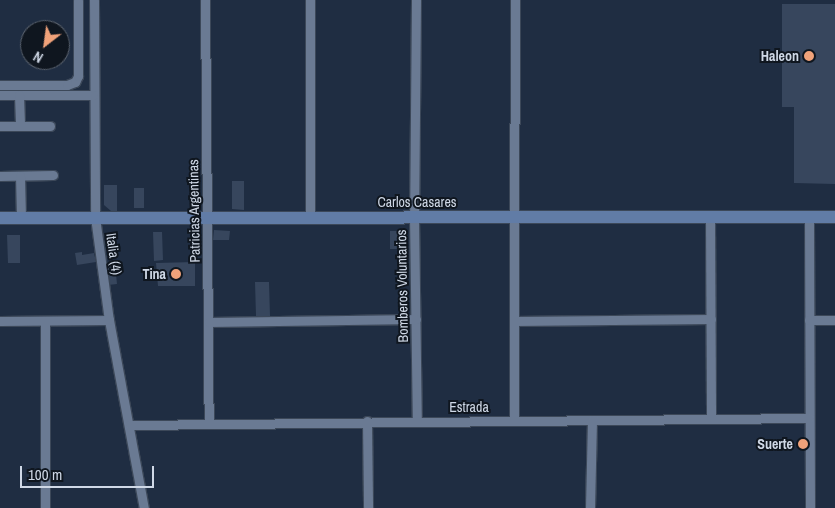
<!DOCTYPE html>
<style>
body{margin:0}
#map{position:relative;width:835px;height:508px;overflow:hidden;background:#1f2d42;font-family:"Archivo Narrow",sans-serif}
div>[style]{position:absolute}
.building>*{inset:0;background:#37465d}
.roads{filter:drop-shadow(1px 0 #3c4859) drop-shadow(-1px 0 #3c4859) drop-shadow(0 1px #3c4859) drop-shadow(0 -1px #3c4859)}
.street>*{height:9px;margin:-4.5px;padding:0 4.5px;transform-origin:4.5px;border-radius:4.5px;background:#6a7a93}
.secondary>*{height:12px;margin:-6px;padding:0 6px;transform-origin:6px;border-radius:6px;background:#617ca6}
.dots>*{width:14px;height:14px;translate:-50% -50%;box-sizing:border-box;border:2px solid #0f161f;border-radius:50%}
span{translate:-50% -50%;white-space:nowrap;text-align:center;line-height:1.15;-webkit-text-stroke:4px #0f161f;paint-order:stroke}
.poi-label{font-size:14px;color:#cfd8e6;font-weight:700}
.right{translate:-100% -50%;text-align:right}
.street-label{font-size:14px;color:#cfd8e6}
.north{position:absolute;left:20px;top:20px;width:50px;height:50px;box-sizing:border-box;background:#0f161f;border:1px solid #5c646f;border-radius:50%;rotate:210deg;font-size:14px;font-weight:700;line-height:20px;text-align:center;color:#cfd8e6}
.north::after{content:'';display:block;margin:auto;width:18px;height:22px;background:#f0a27a;clip-path:polygon(50% 0,100% 100%,50% 72%,0 100%)}
.scale{position:absolute;left:20px;top:466px;width:134px;height:22px;box-sizing:border-box;border:2px solid #cfd8e6;border-top:0;padding-left:6px;font-size:15px;line-height:18px;white-space:nowrap;color:#cfd8e6;-webkit-text-stroke:4px #0f161f;paint-order:stroke}
</style>
<div id="map">
<div class="building">
<div style="clip-path:polygon(782px 4px,835px 4px,835px 184px,794px 183px,794px 107px,782px 107px)"></div>
<div style="clip-path:polygon(232px 181px,244px 181px,244px 210px,232px 209px)"></div>
<div style="clip-path:polygon(104px 185px,117px 185px,117px 211px,111px 211px,104px 205px)"></div>
<div style="clip-path:polygon(134px 188px,144px 188px,144px 208px,134px 208px)"></div>
<div style="clip-path:polygon(214px 230px,230px 231px,229px 240px,213px 240px)"></div>
<div style="clip-path:polygon(390px 231px,401px 231px,404px 235px,404px 249px,390px 249px)"></div>
<div style="clip-path:polygon(153px 232px,162px 232px,163px 260px,154px 261px)"></div>
<div style="clip-path:polygon(7px 235px,20px 235px,20px 263px,8px 263px)"></div>
<div style="clip-path:polygon(82px 252px,82px 255px,94px 253px,96px 262px,77px 265px,75px 253px)"></div>
<div style="clip-path:polygon(195px 262px,195px 286px,158px 286px,156px 263px)"></div>
<div style="clip-path:polygon(115px 264px,117px 284px,108px 285px,106px 265px)"></div>
<div style="clip-path:polygon(255px 282px,269px 282px,270px 316px,256px 316px)"></div>
</div>
<div class="roads">
<div class="street">
<div style="left:94px;top:0;width:217px;rotate:89.7deg"></div>
<div style="left:95px;top:217px;width:104px;rotate:82.3deg"></div>
<div style="left:109px;top:320px;width:191px;rotate:79.5deg"></div>
<div style="left:205px;top:0;width:423px;rotate:89.5deg"></div>
<div style="left:416px;top:0;width:217px;rotate:90.5deg"></div>
<div style="left:414px;top:217px;width:204px;rotate:89.2deg"></div>
<div style="left:0;top:85px;width:67px"></div>
<div style="left:67px;top:85px;width:9px;rotate:-21deg"></div>
<div style="left:75px;top:82px;width:7px;rotate:-63deg"></div>
<div style="left:78px;top:76px;width:76px;rotate:-90deg"></div>
<div style="left:0;top:95px;width:93px"></div>
<div style="left:19px;top:95px;width:31px;rotate:88deg"></div>
<div style="left:0;top:126px;width:50px"></div>
<div style="left:0;top:176px;width:53px;rotate:-1.1deg"></div>
<div style="left:20px;top:176px;width:42px;rotate:88.6deg"></div>
<div style="left:310px;top:217px;width:217px;rotate:-90deg"></div>
<div style="left:710px;top:217px;width:202px;rotate:89.7deg"></div>
<div style="left:809px;top:217px;width:291px;rotate:89.8deg"></div>
<div style="left:809px;top:320px;width:26px"></div>
<div style="left:0;top:321px;width:109px;rotate:-0.5deg"></div>
<div style="left:45px;top:321px;width:187px;rotate:90deg"></div>
<div style="left:514px;top:321px;width:197px;rotate:-0.6deg"></div>
<div style="left:209px;top:322px;width:207px;rotate:-0.8deg"></div>
<div style="left:514px;top:420px;width:420px;rotate:-89.9deg"></div>
<div style="left:367px;top:421px;width:87px;rotate:89.3deg"></div>
<div style="left:130px;top:425px;width:679px;rotate:-0.59deg"></div>
<div style="left:590px;top:508px;width:88px;rotate:-88.7deg"></div>
</div>
<div class="secondary">
<div style="left:0;top:218px;width:835px;rotate:-0.07deg"></div>
</div>
</div>
<div class="dots">
<div style="left:809px;top:56px;background:#f0a27a"></div>
<div style="left:176px;top:274px;background:#f0a27a"></div>
<div style="left:803px;top:444px;background:#f0a27a"></div>
</div>
<div class="poi-label">
<span class="right" style="left:799px;top:56px">Haleon</span>
<span class="right" style="left:166px;top:274px">Tina</span>
<span class="right" style="left:793px;top:444px">Suerte</span>
</div>
<div class="street-label">
<span style="left:417px;top:202px">Carlos Casares</span>
<span style="left:194px;top:211px;rotate:-91deg">Patricias Argentinas</span>
<span style="left:114px;top:254px;rotate:82deg">Italia (4)</span>
<span style="left:402px;top:286px;rotate:-91deg">Bomberos Voluntarios</span>
<span style="left:469px;top:407px">Estrada</span>
</div>
<div class="north">N</div>
<div class="scale">100 m</div>
</div>
